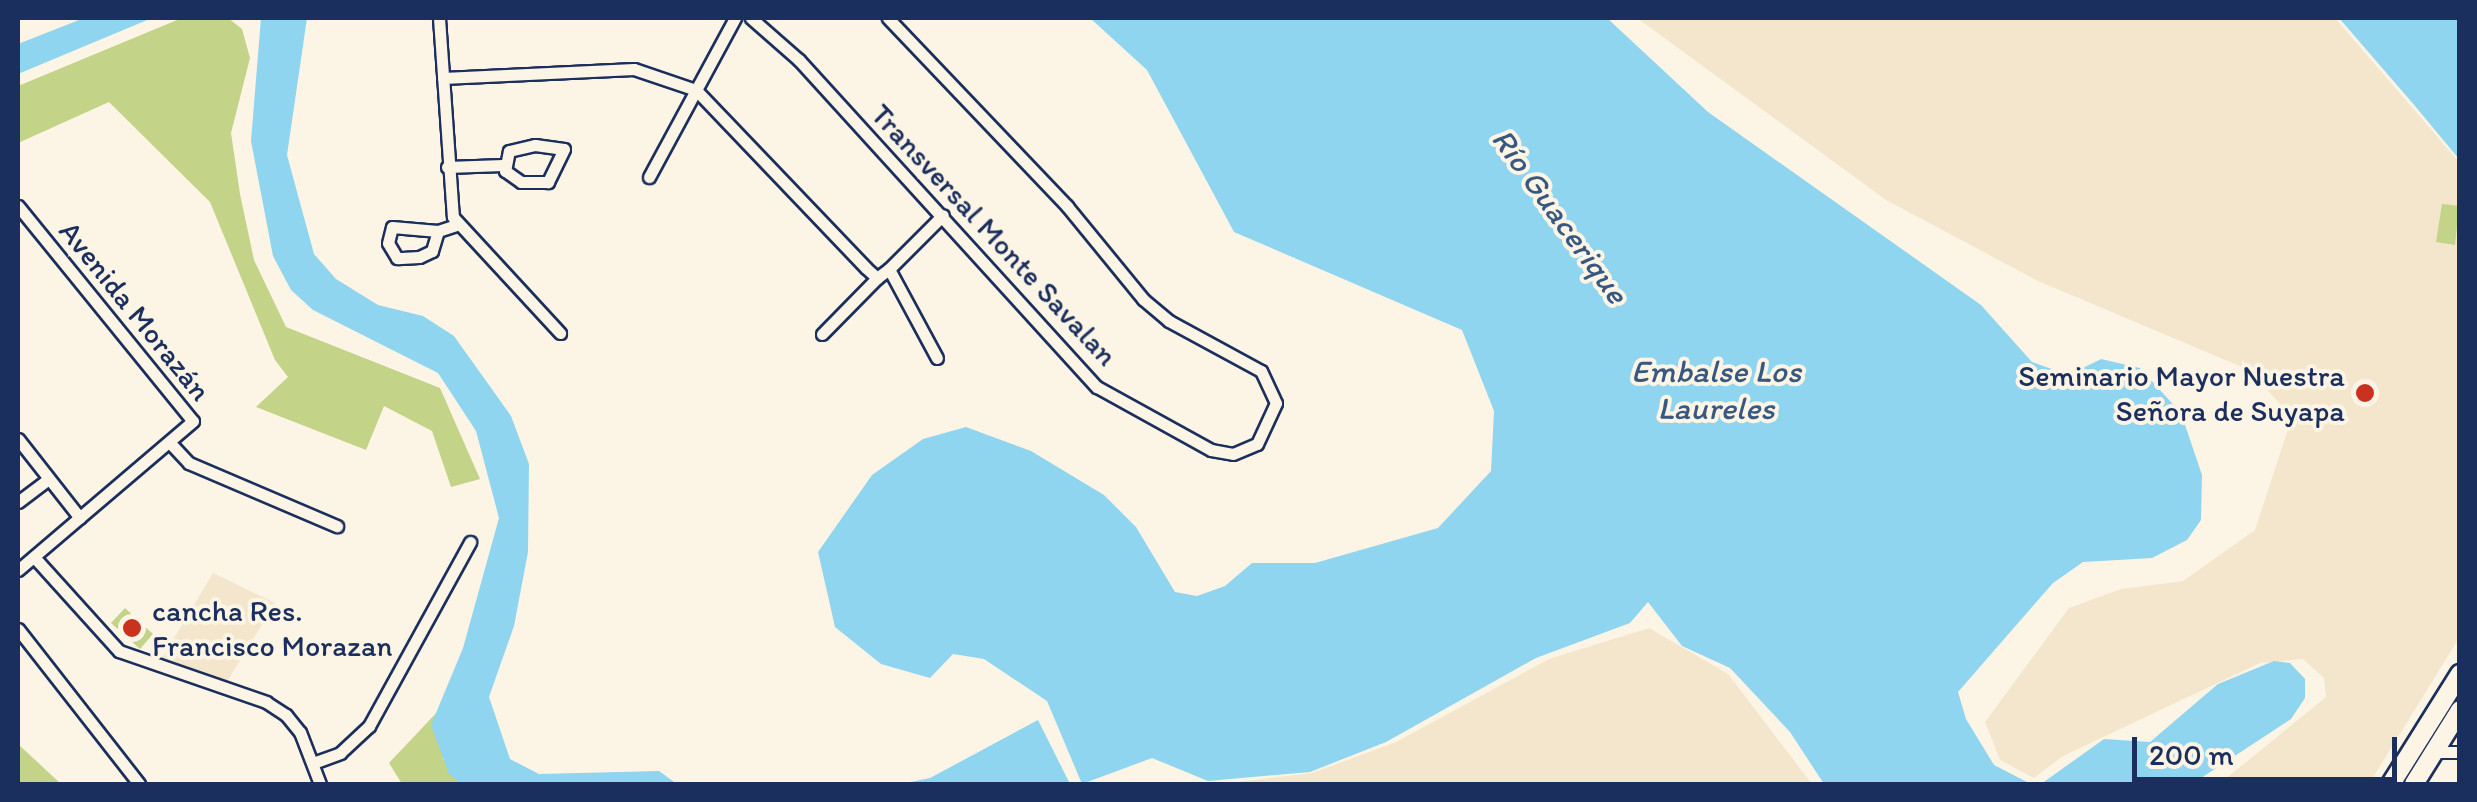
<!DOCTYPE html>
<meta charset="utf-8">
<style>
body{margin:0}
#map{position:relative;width:2477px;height:802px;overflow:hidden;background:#fcf5e5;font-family:Itim,sans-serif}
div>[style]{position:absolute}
.built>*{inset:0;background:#f4e6cd}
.green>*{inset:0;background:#c3d387}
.water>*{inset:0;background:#8fd5f0}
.roads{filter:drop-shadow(2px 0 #1b2f5e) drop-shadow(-2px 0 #1b2f5e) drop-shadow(0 2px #1b2f5e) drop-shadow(0 -2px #1b2f5e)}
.minor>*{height:11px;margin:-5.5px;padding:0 5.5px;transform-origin:5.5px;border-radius:5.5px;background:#fcf5e5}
.highway>*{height:18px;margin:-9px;padding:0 9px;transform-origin:9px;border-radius:9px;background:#fcf5e5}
.dots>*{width:28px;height:28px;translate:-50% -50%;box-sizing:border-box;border:5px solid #fcf5e5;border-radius:50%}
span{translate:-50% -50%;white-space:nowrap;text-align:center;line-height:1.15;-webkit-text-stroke:8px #fcf5e5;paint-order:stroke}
.street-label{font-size:30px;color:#1b2f5e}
.poi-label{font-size:30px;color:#1b2f5e}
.right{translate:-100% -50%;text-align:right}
.left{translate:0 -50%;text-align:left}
.water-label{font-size:32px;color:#385882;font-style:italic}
.frame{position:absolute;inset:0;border:20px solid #1b2f5e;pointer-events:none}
.scale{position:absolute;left:2132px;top:737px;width:265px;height:45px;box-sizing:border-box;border:5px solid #1b2f5e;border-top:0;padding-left:12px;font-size:30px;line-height:35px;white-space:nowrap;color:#1b2f5e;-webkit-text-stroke:8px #fcf5e5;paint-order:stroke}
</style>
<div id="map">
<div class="built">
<div style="clip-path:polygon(1637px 18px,2335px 18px,2460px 163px,2459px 638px,2369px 784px,2219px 784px,2326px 697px,2324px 678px,2303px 659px,2260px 663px,2063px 756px,2034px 778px,2000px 760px,1985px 722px,2069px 608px,2121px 589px,2183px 581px,2255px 530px,2292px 417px,2249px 370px,2038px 281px,1886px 200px)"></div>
<div style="clip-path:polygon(213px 573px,275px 603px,227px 682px,161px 660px)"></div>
<div style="clip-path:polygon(1649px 628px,1728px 674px,1812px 784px,1221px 784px,1312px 773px,1396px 742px,1549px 659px)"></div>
</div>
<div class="green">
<div style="clip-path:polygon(182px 18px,228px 18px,242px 29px,250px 58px,231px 133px,240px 194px,254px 260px,286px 327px,440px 388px,480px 479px,451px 487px,432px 431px,384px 406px,366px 450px,256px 407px,288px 377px,275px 360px,210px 202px,109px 102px,18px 143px,18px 86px)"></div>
<div style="clip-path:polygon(2442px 204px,2459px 206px,2455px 245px,2436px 242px)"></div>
<div style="clip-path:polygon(125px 608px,153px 634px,140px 649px,111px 623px)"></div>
<div style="clip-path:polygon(440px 709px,443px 759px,466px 784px,402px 784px,389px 763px)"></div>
<div style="clip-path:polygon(18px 744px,61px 784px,18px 784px)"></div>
</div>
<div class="water">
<div style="clip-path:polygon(84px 18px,152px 18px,18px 74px,18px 44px)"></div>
<div style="clip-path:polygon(261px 18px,307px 18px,287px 155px,314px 254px,336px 279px,378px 305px,423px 316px,454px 336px,511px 416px,529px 464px,528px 552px,514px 626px,489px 697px,510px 759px,539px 774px,659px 771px,677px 784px,462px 784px,449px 774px,431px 725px,463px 648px,499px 518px,476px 431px,438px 373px,313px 310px,291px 290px,273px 256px,251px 141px)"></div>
<div style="clip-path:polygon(1090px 18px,1607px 18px,1708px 112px,1981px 305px,2032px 362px,2069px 375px,2101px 359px,2140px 368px,2181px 413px,2202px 475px,2201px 520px,2187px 540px,2152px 558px,2083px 562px,2053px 583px,1958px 692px,1966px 719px,1994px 765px,2031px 784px,1824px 784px,1790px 732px,1730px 668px,1682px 646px,1648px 602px,1630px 623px,1536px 658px,1386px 742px,1310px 772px,1208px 781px,1152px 758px,1082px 784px,1047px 701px,984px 659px,953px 654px,930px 678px,881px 664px,835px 627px,818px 552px,872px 475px,923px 439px,966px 427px,1031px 451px,1104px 495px,1136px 527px,1175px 592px,1197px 596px,1225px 586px,1252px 563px,1315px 563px,1438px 528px,1491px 471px,1494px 411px,1462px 330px,1234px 232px,1147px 70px)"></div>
<div style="clip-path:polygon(2339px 18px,2459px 18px,2459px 159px,2415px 106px)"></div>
<div style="clip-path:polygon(2274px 661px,2290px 663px,2305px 679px,2305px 698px,2291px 719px,2192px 784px,2041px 784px,2104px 739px,2150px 742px,2218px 684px)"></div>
<div style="clip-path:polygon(1038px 720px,1070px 784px,901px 784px,930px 778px)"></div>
</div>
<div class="roads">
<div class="minor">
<div style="left:439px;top:18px;width:199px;rotate:86deg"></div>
<div style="left:453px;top:217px;width:158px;rotate:47.3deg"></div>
<div style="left:751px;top:18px;width:64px;rotate:41.2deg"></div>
<div style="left:799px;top:60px;width:442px;rotate:47.7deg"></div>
<div style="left:1097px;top:387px;width:130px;rotate:28.9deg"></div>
<div style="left:1211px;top:450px;width:22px;rotate:10deg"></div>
<div style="left:1233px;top:454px;width:26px;rotate:-23deg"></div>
<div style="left:1257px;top:444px;width:45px;rotate:-65.1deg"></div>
<div style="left:1276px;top:403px;width:35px;rotate:-115deg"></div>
<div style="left:1261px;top:371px;width:105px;rotate:-151.5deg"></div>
<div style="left:1169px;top:321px;width:34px;rotate:-140deg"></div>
<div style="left:1143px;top:299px;width:120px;rotate:-129.3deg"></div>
<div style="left:1067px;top:206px;width:260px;rotate:-133.6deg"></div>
<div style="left:443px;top:78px;width:191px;rotate:-2.7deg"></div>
<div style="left:634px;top:69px;width:65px;rotate:18.7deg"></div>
<div style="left:696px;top:90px;width:246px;rotate:46.3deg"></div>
<div style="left:866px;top:268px;width:15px;rotate:42deg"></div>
<div style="left:877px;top:278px;width:15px;rotate:-37deg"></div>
<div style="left:889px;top:269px;width:101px;rotate:61.7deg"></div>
<div style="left:535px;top:145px;width:29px;rotate:8deg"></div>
<div style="left:564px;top:149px;width:37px;rotate:116deg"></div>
<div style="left:548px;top:182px;width:27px;rotate:180deg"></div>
<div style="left:521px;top:182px;width:19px;rotate:-145deg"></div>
<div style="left:505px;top:171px;width:20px;rotate:-79deg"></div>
<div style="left:509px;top:151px;width:27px;rotate:-13deg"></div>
<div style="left:447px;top:167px;width:56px;rotate:-2deg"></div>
<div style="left:649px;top:177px;width:181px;rotate:-61.6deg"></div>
<div style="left:18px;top:206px;width:277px;rotate:50.9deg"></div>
<div style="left:193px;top:421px;width:230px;rotate:139.6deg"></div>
<div style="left:438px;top:231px;width:21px;rotate:107deg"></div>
<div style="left:432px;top:251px;width:14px;rotate:155deg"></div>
<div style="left:419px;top:257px;width:22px;rotate:177deg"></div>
<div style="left:397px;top:258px;width:17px;rotate:-121deg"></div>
<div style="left:388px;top:243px;width:16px;rotate:-76deg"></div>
<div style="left:392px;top:227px;width:46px;rotate:5deg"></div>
<div style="left:438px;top:231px;width:20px;rotate:-18deg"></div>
<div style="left:889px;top:269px;width:76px;rotate:-45deg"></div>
<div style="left:822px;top:334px;width:78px;rotate:-45.5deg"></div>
<div style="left:18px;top:439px;width:100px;rotate:51.9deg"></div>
<div style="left:172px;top:445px;width:25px;rotate:47deg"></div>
<div style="left:189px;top:463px;width:161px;rotate:23.1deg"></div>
<div style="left:18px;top:502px;width:38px;rotate:-37deg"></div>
<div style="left:34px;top:557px;width:127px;rotate:47.9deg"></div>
<div style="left:119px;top:651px;width:156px;rotate:19.1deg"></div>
<div style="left:266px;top:702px;width:24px;rotate:33deg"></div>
<div style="left:286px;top:715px;width:22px;rotate:51deg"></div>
<div style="left:300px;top:732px;width:56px;rotate:69deg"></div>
<div style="left:18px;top:629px;width:197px;rotate:52deg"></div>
<div style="left:2435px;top:752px;width:25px"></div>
<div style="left:313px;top:763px;width:29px;rotate:-20deg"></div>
<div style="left:340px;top:753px;width:40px;rotate:-43deg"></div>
<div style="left:369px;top:726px;width:210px;rotate:-61.2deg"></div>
</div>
<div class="highway">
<div style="left:2391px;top:784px;width:130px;rotate:-57.9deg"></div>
<div style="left:2414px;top:784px;width:87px;rotate:-58.1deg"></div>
</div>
</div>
<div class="dots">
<div style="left:2365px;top:393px;background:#c8321e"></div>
<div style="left:132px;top:628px;background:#c8321e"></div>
</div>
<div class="street-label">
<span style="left:994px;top:235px;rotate:47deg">Transversal Monte Savalan</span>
<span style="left:135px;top:311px;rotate:51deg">Avenida Morazán</span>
</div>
<div class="poi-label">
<span class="right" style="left:2345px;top:393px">Seminario Mayor Nuestra<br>Señora de Suyapa</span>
<span class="left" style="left:152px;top:628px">cancha Res.<br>Francisco Morazan</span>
</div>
<div class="water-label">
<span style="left:1560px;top:216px;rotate:54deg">Río Guacerique</span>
<span style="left:1716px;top:390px">Embalse Los<br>Laureles</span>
</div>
<div class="frame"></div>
<div class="scale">200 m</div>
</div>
